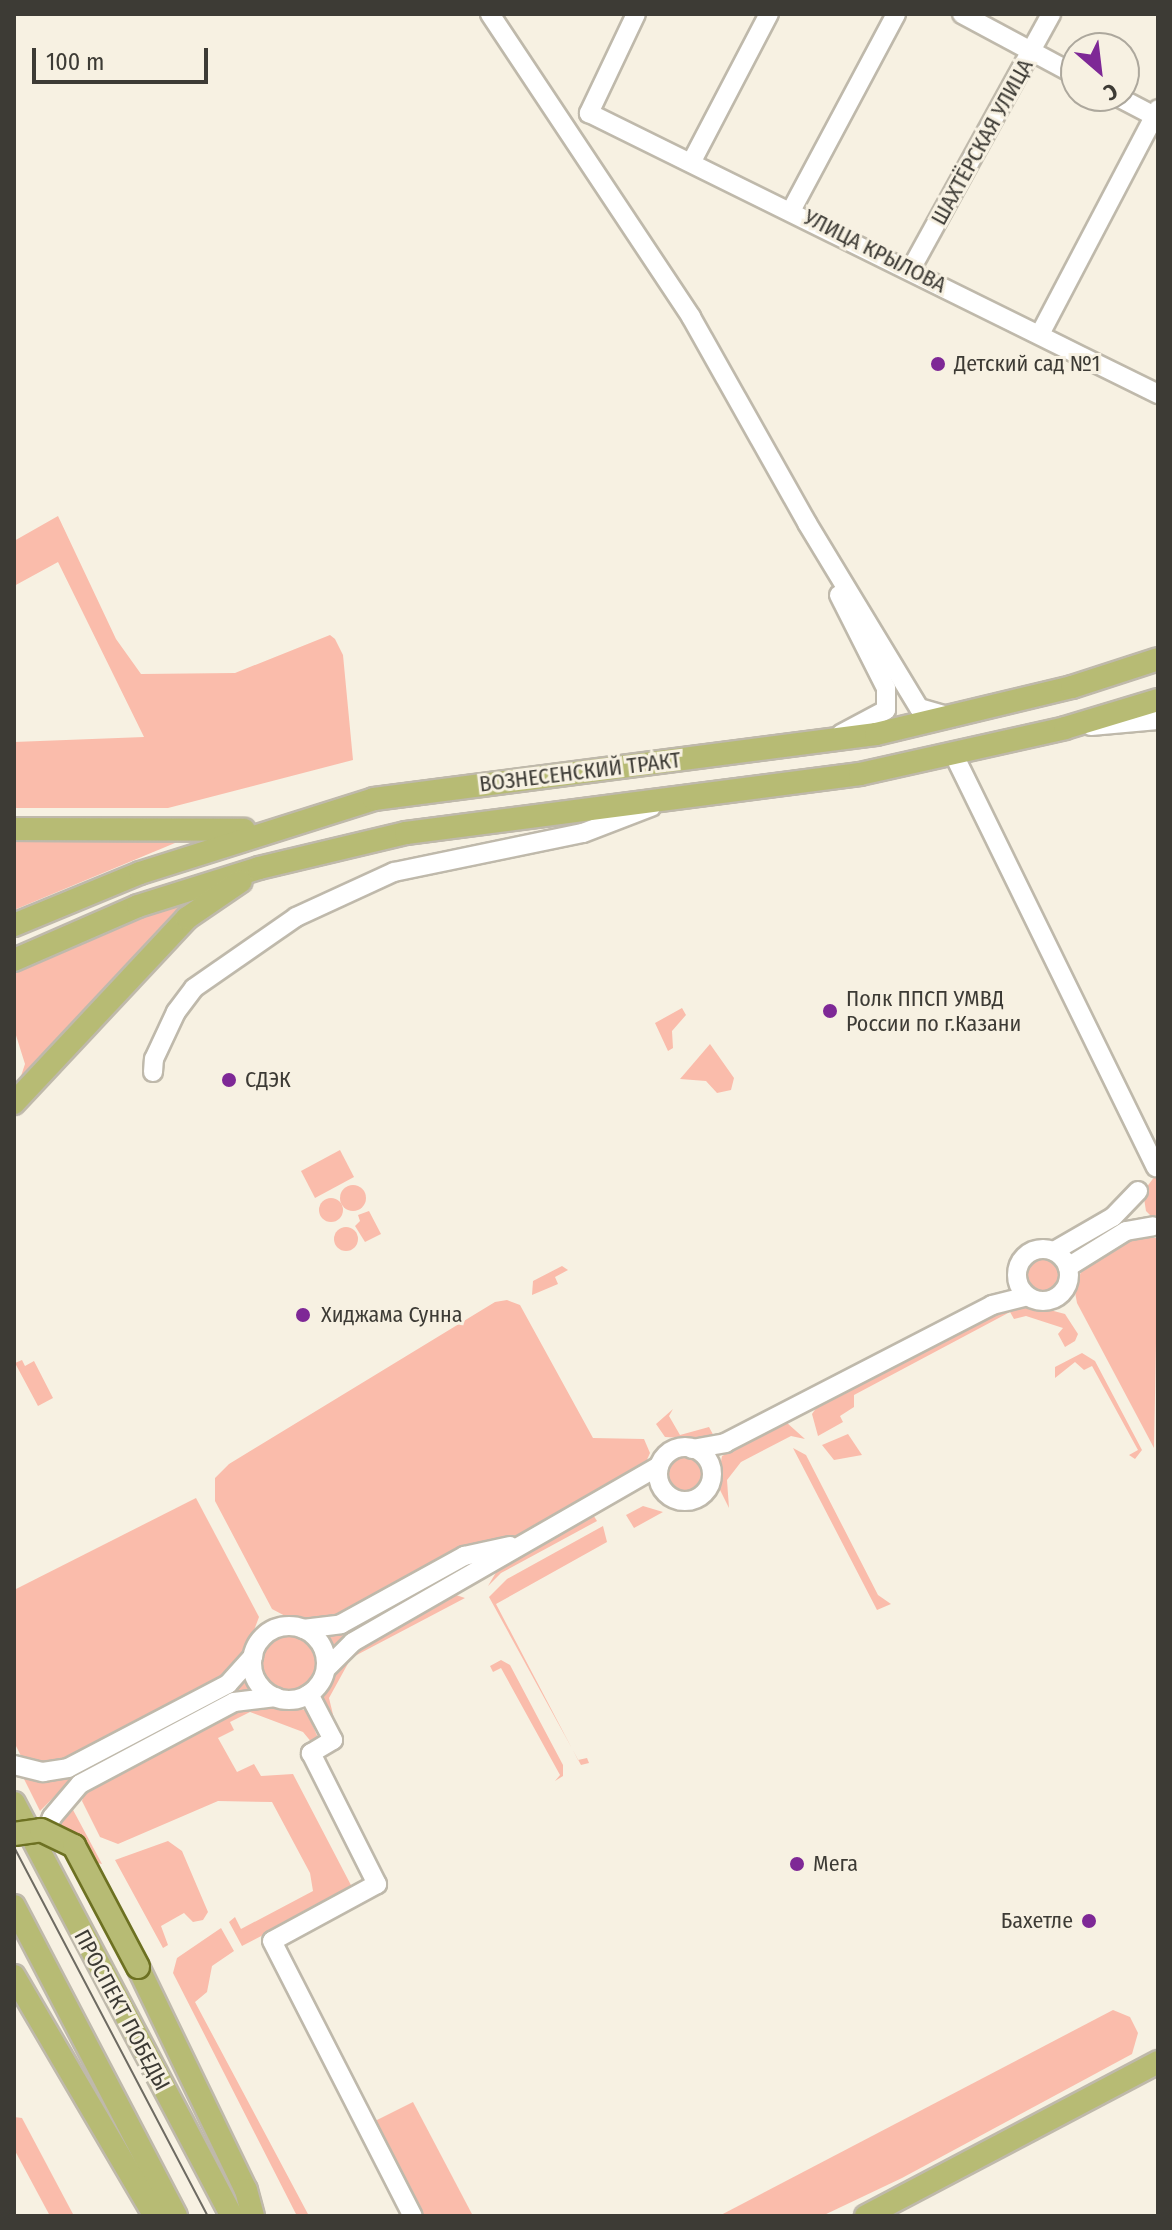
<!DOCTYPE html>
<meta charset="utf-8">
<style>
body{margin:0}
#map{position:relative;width:1172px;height:2230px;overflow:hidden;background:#f7f1e2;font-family:"Fira Sans Condensed",sans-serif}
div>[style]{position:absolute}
.green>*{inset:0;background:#fabcab}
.round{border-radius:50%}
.roads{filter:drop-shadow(2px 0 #bfb9ab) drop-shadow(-2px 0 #bfb9ab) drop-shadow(0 2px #bfb9ab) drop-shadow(0 -2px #bfb9ab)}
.minor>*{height:18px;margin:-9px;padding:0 9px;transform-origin:9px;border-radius:9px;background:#fff}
.minor>.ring{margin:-9px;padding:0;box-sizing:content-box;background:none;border:18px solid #fff;border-radius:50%}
.major>*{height:22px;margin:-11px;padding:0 11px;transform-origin:11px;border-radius:11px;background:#b7bb74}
.tram>*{height:2px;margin:-1px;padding:0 1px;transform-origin:1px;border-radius:1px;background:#6e6b62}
.bridges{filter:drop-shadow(2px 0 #6d7122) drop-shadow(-2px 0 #6d7122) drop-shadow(0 2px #6d7122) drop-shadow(0 -2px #6d7122)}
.major-bridge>*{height:22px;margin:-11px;padding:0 11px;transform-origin:11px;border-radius:11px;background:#b7bb74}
.dots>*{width:22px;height:22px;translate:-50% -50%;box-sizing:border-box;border:4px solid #f7f1e2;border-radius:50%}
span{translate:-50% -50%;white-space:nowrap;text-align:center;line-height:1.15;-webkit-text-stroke:6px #f7f1e2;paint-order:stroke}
.street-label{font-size:22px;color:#3d3b35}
.poi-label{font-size:22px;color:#3d3b35}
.left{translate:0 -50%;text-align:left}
.right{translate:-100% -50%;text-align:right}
.frame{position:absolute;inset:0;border:16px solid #3d3b35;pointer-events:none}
.north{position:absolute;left:1060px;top:32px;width:80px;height:80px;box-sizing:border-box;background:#f7f1e2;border:2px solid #ada89d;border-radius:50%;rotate:152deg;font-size:22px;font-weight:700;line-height:32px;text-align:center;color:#3d3b35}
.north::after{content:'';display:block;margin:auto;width:28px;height:36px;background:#7e2896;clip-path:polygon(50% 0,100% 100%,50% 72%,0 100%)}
.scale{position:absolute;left:32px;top:48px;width:176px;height:36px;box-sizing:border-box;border:4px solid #3d3b35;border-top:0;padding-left:10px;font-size:24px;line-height:28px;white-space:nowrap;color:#3d3b35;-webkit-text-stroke:6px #f7f1e2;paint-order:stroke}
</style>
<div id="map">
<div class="green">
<div style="clip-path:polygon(58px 516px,116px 639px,141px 674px,235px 673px,330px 635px,335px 639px,343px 655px,353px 760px,168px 808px,14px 808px,14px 742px,144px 737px,58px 562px,14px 586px,14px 541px)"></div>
<div style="clip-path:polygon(187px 838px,14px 910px,14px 840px)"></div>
<div style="clip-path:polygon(221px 884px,15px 1094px,25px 1064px,14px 1029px,14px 968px)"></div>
<div style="clip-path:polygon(682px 1008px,686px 1015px,672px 1031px,673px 1048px,668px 1051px,655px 1023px)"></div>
<div style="clip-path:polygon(710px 1044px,734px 1078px,731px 1090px,717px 1093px,706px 1081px,680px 1079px)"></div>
<div style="clip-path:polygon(340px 1150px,354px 1177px,315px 1198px,301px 1171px)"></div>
<div style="clip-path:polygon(1158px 1172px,1158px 1223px,1146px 1211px,1143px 1192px)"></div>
<div class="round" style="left:340px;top:1185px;width:26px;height:26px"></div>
<div class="round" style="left:319px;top:1198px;width:24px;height:24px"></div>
<div style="clip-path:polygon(369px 1211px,381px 1234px,365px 1242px,355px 1226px,360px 1221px,358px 1215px)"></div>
<div class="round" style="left:334px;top:1227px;width:24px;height:24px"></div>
<div style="clip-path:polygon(1129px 1238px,1158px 1238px,1154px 1448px,1077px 1303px,1074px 1287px,1086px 1262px)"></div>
<div class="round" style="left:1022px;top:1252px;width:42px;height:42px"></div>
<div style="clip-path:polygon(562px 1266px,568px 1270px,555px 1277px,558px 1284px,532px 1295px,533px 1281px)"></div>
<div style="clip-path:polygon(507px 1300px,520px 1305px,593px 1438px,644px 1439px,650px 1453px,642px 1471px,504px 1545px,455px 1556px,322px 1623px,289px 1618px,272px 1609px,215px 1501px,215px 1478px,229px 1464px,495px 1302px)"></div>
<div style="clip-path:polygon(1016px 1301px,1065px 1314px,1078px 1334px,1075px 1341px,1065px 1347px,1058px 1334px,1063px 1328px,1026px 1316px,1014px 1319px,1010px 1312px,854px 1395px,854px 1407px,840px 1416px,843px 1422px,818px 1436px,812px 1414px,819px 1404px)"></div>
<div style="clip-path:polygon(1082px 1353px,1095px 1361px,1142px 1450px,1135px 1459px,1129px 1455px,1138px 1450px,1092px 1366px,1084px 1370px,1075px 1362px,1055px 1378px,1055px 1367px)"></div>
<div style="clip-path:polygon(22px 1360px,25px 1366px,34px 1361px,53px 1398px,38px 1406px,15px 1363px)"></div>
<div style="clip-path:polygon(673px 1409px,669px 1416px,680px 1435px,709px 1427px,716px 1440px,665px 1437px,656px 1424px)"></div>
<div style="clip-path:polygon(786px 1422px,805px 1439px,791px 1436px,741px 1462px,727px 1480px,729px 1508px,717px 1484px,722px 1456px)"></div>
<div style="clip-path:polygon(848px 1434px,862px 1455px,834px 1460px,822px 1445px)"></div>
<div style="clip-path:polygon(793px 1448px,806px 1455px,878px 1595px,891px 1604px,877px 1610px)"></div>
<div class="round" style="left:662px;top:1455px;width:40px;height:40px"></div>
<div style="clip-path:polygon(196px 1498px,259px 1617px,240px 1667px,67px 1760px,50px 1765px,21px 1756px,14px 1742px,14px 1590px)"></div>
<div style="clip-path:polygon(643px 1506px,663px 1512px,634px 1528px,626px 1515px)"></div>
<div style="clip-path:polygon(592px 1513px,597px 1521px,501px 1573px,488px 1586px,498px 1569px)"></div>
<div style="clip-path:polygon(603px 1526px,607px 1542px,496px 1604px,578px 1760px,587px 1758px,589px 1763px,581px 1765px,489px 1597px,507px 1579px)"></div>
<div style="clip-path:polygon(452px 1572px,463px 1575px,332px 1647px,326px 1636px)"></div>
<div style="clip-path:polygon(456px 1595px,465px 1598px,351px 1658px,329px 1698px,336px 1727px,321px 1702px,337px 1660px)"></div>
<div class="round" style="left:259px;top:1632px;width:60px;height:60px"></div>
<div style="clip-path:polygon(501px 1660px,510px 1665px,563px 1765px,563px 1776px,555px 1781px,560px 1775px,501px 1668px,493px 1672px,490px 1666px)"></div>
<div style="clip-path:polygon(244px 1678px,250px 1690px,64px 1787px,40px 1811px,21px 1773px,31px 1776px)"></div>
<div style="clip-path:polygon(268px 1705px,306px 1710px,319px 1740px,313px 1744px,303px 1732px,250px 1712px,230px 1722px,234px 1730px,218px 1738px,237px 1772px,254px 1764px,261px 1776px,293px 1774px,353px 1889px,242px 1946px,229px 1922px,235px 1917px,241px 1929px,313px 1891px,310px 1873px,272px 1802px,218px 1801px,118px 1844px,100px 1837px,82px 1801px,86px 1789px,238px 1709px)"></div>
<div style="clip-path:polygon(69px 1805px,72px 1808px,102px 1864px,90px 1861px,72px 1870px,59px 1845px,55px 1821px)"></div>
<div style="clip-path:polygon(168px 1841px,182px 1851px,208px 1912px,203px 1920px,193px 1922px,184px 1913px,161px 1926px,168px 1945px,163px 1948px,115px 1860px)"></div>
<div style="clip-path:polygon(221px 1928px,234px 1951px,212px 1966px,207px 1992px,195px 2002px,309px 2216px,297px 2216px,173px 1973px,177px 1958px)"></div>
<div style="clip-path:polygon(1113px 2010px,1130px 2017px,1138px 2033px,1132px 2054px,902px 2178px,822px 2216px,719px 2216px)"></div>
<div style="clip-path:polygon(413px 2102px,473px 2216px,424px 2216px,373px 2122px)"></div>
<div style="clip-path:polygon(14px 2117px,22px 2118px,74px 2216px,50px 2216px,14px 2149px)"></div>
</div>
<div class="roads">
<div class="minor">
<div style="left:490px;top:14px;width:364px;rotate:56.4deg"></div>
<div style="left:691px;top:317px;width:236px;rotate:60.6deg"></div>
<div style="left:807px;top:523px;width:216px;rotate:58.8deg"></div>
<div style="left:919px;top:708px;width:29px;rotate:16deg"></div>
<div style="left:636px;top:14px;width:110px;rotate:115.4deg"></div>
<div style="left:589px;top:113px;width:635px;rotate:26.28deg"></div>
<div style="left:962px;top:14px;width:129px;rotate:28.2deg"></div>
<div style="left:1116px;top:96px;width:47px;rotate:27.6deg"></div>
<div style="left:692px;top:161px;width:166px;rotate:-62.4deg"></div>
<div style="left:792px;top:209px;width:221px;rotate:-61.9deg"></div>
<div style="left:911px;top:269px;width:291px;rotate:-61.2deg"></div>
<div style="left:1040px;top:334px;width:254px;rotate:-62.3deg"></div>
<div style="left:839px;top:595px;width:104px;rotate:63.2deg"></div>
<div style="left:886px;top:688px;width:22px;rotate:90deg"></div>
<div style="left:886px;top:710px;width:51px;rotate:151.9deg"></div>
<div style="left:1091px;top:726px;width:67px;rotate:-5.1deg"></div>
<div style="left:954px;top:755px;width:459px;rotate:63.9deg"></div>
<div style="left:153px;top:1072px;width:13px;rotate:-86deg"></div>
<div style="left:154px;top:1059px;width:52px;rotate:-64.9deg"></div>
<div style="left:176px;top:1012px;width:30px;rotate:-53deg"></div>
<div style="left:194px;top:988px;width:124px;rotate:-34.8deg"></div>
<div style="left:296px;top:917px;width:108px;rotate:-24.7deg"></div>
<div style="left:394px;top:872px;width:193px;rotate:-11.7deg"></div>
<div style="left:583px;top:833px;width:73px;rotate:-20.9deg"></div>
<div class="ring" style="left:1017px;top:1249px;width:34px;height:34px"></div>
<div style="left:1054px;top:1251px;width:68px;rotate:-30deg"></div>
<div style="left:1113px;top:1217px;width:36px;rotate:-46deg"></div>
<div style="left:1068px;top:1267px;width:68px;rotate:-31.8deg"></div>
<div style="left:1126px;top:1231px;width:27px;rotate:-10deg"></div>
<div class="ring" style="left:658px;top:1447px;width:36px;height:36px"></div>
<div style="left:692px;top:1449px;width:34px;rotate:-10deg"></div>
<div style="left:725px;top:1443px;width:301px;rotate:-27.3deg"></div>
<div style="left:992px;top:1305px;width:36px;rotate:-14deg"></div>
<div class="ring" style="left:252px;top:1626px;width:56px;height:56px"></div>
<div style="left:303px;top:1629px;width:38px;rotate:-7deg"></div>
<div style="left:341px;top:1624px;width:141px;rotate:-28.9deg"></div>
<div style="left:464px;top:1556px;width:47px;rotate:-12.3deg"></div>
<div style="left:326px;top:1669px;width:38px;rotate:-45deg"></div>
<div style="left:353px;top:1642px;width:353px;rotate:-29.9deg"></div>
<div style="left:309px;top:1694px;width:52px;rotate:62.4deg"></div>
<div style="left:333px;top:1740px;width:26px;rotate:149deg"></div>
<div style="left:311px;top:1753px;width:147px;rotate:63.3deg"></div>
<div style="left:377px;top:1884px;width:119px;rotate:151.5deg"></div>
<div style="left:272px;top:1941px;width:309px;rotate:62.9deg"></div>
<div style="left:14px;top:1765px;width:30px;rotate:14deg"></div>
<div style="left:43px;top:1772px;width:25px;rotate:-9deg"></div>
<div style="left:68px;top:1768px;width:181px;rotate:-27.7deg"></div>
<div style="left:228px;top:1684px;width:38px;rotate:-48deg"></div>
<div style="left:41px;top:1842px;width:27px;rotate:-66deg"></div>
<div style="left:52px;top:1817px;width:43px;rotate:-49.7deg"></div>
<div style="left:80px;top:1784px;width:174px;rotate:-28deg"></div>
<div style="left:234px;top:1702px;width:42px;rotate:-6.8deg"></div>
</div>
<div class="major">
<div style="left:14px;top:829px;width:230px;rotate:0.2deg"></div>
<div style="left:14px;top:925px;width:136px;rotate:-22.4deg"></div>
<div style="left:140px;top:873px;width:245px;rotate:-17.5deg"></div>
<div style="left:374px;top:799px;width:506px;rotate:-7.38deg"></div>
<div style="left:876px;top:734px;width:202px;rotate:-13.5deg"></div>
<div style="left:1072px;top:687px;width:90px;rotate:-18deg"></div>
<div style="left:14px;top:960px;width:135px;rotate:-23.5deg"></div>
<div style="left:138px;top:906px;width:127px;rotate:-17.4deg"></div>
<div style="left:259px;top:868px;width:151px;rotate:-13.4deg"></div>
<div style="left:406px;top:833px;width:458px;rotate:-7.4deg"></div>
<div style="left:860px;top:774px;width:210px;rotate:-12.6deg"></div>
<div style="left:1065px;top:728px;width:97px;rotate:-16.8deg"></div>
<div style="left:14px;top:1103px;width:253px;rotate:-46.9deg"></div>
<div style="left:187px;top:918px;width:65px;rotate:-34.4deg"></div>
<div style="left:14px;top:1803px;width:467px;rotate:62.2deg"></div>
<div style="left:14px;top:1906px;width:350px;rotate:62.4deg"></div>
<div style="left:138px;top:1967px;width:248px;rotate:64.2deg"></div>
<div style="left:246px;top:2190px;width:27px;rotate:75deg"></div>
<div style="left:14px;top:1976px;width:278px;rotate:59.6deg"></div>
<div style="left:866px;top:2216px;width:330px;rotate:-27.8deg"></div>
</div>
</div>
<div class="tram">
<div style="left:14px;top:1847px;width:417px;rotate:62.3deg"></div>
</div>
<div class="bridges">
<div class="major-bridge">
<div style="left:14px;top:1834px;width:27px;rotate:-8deg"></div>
<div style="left:41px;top:1830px;width:37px;rotate:26deg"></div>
<div style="left:74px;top:1846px;width:137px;rotate:62.1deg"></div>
</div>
</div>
<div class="dots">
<div style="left:938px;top:364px;background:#7e2896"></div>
<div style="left:830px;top:1011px;background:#7e2896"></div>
<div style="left:229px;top:1080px;background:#7e2896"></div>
<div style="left:303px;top:1315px;background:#7e2896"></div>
<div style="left:797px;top:1864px;background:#7e2896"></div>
<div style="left:1089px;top:1921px;background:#7e2896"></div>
</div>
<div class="street-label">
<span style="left:982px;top:142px;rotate:-61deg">ШАХТЁРСКАЯ УЛИЦА</span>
<span style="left:875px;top:251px;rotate:27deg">УЛИЦА КРЫЛОВА</span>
<span style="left:580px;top:772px;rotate:-7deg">ВОЗНЕСЕНСКИЙ ТРАКТ</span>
<span style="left:122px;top:2010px;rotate:62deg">ПРОСПЕКТ ПОБЕДЫ</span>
</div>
<div class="poi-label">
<span class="left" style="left:954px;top:364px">Детский сад №1</span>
<span class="left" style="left:846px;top:1011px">Полк ППСП УМВД<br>России по г.Казани</span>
<span class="left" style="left:245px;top:1080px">СДЭК</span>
<span class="left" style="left:321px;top:1315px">Хиджама Сунна</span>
<span class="left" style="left:813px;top:1864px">Мега</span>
<span class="right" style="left:1073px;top:1921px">Бахетле</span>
</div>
<div class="frame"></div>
<div class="north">С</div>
<div class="scale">100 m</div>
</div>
